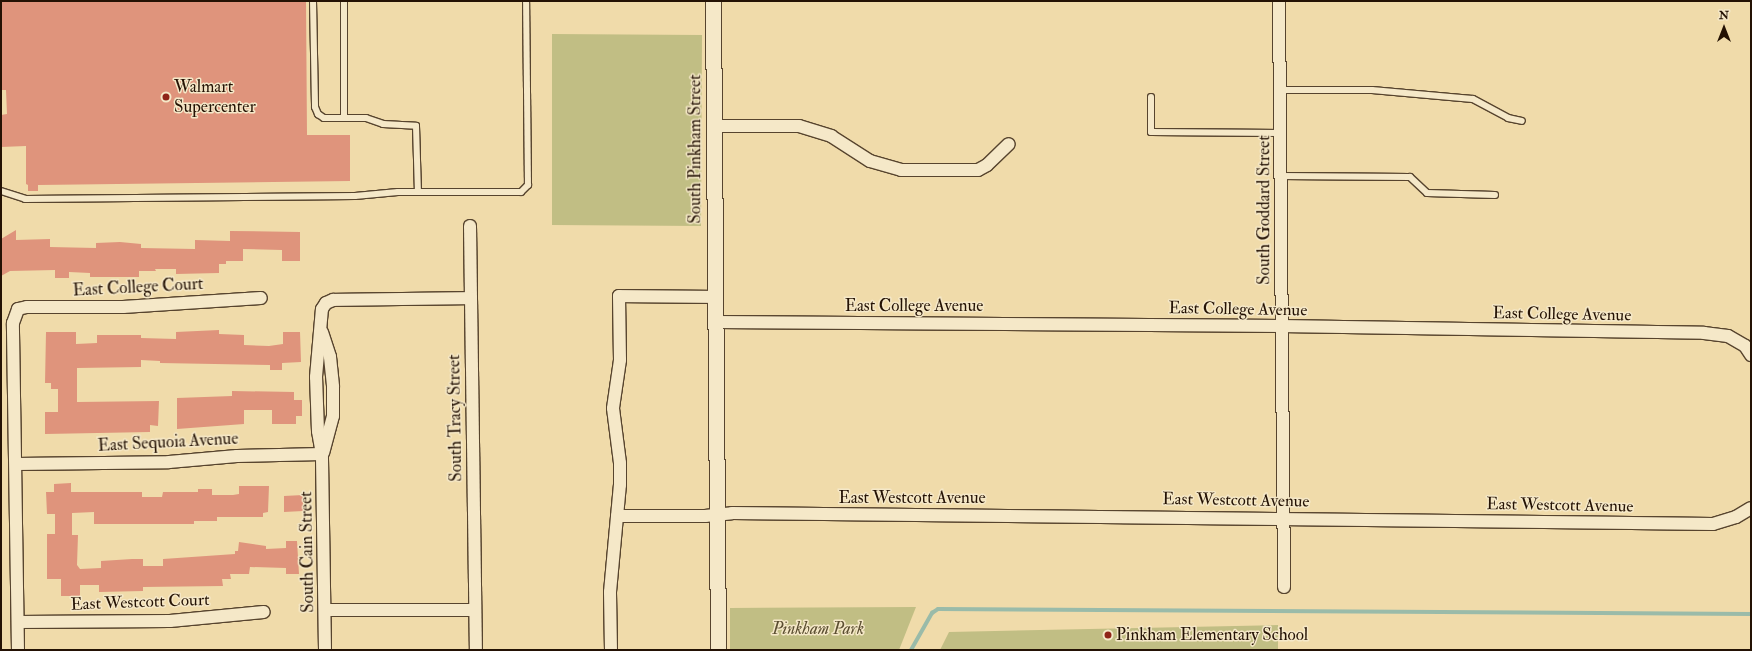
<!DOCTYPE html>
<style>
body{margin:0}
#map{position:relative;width:1752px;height:651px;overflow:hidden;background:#f0dbaa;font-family:"IM FELL Double Pica",serif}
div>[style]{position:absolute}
.green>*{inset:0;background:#c1be84}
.stream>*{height:4px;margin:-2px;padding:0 2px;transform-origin:2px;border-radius:2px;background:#9abba9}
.building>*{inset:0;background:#df947c}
.roads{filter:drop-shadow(1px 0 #57442e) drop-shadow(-1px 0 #57442e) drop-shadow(0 1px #57442e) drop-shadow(0 -1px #57442e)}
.service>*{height:6px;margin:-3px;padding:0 3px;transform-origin:3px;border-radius:3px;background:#f5e8c8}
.minor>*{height:12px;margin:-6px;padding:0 6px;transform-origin:6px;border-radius:6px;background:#f5e8c8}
.tertiary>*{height:15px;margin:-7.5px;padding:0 7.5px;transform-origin:7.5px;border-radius:7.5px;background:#f5e8c8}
.dots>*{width:11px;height:11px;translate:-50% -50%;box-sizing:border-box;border:2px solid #f5e8c8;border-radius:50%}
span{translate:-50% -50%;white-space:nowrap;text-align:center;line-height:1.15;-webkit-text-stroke:3px #f5e8c8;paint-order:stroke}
.poi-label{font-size:17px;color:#241204}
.left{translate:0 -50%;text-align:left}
.street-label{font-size:17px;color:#241204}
.park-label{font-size:17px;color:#5b4e31;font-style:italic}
.frame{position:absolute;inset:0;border:2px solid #241204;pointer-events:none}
.north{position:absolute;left:1704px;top:8px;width:40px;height:40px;-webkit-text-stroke:3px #f5e8c8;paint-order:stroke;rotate:0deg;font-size:11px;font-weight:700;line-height:16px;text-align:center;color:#241204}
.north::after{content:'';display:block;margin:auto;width:14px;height:18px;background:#241204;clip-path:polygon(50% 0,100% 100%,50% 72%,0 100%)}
</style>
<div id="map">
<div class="green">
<div style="clip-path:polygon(552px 34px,702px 35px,701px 226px,552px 225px)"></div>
<div style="clip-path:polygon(916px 607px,899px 650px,730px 650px,730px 608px)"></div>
<div style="clip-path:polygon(1278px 625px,1278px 650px,940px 650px,949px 632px)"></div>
</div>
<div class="stream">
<div style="left:911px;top:650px;width:43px;rotate:-60.4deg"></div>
<div style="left:932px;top:613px;width:7px;rotate:-34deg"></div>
<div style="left:938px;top:609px;width:813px;rotate:0.35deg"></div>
</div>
<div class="building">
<div style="clip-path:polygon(1px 1px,306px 1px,307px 135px,350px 135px,350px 181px,38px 185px,38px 191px,28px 191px,28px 185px,26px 184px,26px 146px,1px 147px,1px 115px,7px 114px,6px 90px,1px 90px)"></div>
<div style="clip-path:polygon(16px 230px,16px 240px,50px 239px,50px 247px,96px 248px,96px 243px,120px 242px,141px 244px,141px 248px,195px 249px,195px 240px,230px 241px,230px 231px,300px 232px,300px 261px,282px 261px,282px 250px,243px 249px,243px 261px,226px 261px,226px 264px,219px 264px,219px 273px,176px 274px,176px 269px,155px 269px,156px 271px,139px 271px,139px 277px,90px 277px,90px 273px,69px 272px,69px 278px,55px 278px,55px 270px,10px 271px,1px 276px,1px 239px)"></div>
<div style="clip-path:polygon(219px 330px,219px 334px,244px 335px,244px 345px,269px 346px,283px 344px,283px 332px,300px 332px,301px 362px,282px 363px,282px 370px,270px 370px,270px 365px,160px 363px,160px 361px,141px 360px,141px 367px,77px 368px,77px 402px,159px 401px,158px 426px,150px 425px,150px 432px,45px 434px,45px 412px,58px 412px,58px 389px,51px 389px,51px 383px,45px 383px,46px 332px,76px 332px,76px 344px,97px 343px,97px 335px,141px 335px,141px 338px,176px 339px,176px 332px)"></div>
<div style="clip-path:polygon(232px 391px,294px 392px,294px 400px,302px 400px,302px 416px,296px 416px,296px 424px,272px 424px,272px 410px,244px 410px,244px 424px,177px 429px,177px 398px,232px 396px)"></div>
<div style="clip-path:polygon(71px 483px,71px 492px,142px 492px,142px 497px,162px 497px,163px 492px,198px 492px,198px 489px,212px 489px,212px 495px,233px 495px,239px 494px,239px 486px,269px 486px,268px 512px,263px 513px,263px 517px,217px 517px,217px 521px,194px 521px,194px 524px,94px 524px,94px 512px,72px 513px,72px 535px,78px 535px,77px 565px,80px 569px,101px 568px,101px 561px,132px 559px,143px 559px,143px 566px,163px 566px,163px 559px,235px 554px,235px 551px,238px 551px,239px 542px,266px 546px,266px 549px,286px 548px,286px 541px,297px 541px,299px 574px,286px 574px,286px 568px,250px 567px,249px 574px,230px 574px,231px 579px,222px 579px,223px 586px,143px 587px,143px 591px,99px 592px,99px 585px,80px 585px,80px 596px,61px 596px,61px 579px,47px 579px,47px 534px,55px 534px,55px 514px,47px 514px,46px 492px,54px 492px,54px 484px)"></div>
<div style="clip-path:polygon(303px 495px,303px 511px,284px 512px,284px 496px)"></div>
</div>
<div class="roads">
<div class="service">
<div style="left:313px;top:1px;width:106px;rotate:88.9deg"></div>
<div style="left:315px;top:107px;width:8px;rotate:67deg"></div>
<div style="left:318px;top:114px;width:7px;rotate:34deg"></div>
<div style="left:324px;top:118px;width:42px"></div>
<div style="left:366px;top:118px;width:18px;rotate:19deg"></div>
<div style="left:383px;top:124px;width:33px;rotate:3deg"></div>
<div style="left:416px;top:126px;width:66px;rotate:88.3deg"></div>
<div style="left:344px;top:1px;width:117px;rotate:90deg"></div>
<div style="left:1280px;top:90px;width:92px"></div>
<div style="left:1372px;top:90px;width:101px;rotate:5.1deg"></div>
<div style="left:1473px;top:99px;width:40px;rotate:28deg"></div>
<div style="left:1508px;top:118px;width:14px;rotate:12deg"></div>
<div style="left:1151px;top:97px;width:35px;rotate:90deg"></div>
<div style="left:1151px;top:132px;width:129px;rotate:0.4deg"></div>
<div style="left:1281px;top:176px;width:129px;rotate:0.4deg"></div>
<div style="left:1410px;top:177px;width:23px;rotate:43deg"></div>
<div style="left:1427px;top:193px;width:68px;rotate:1.7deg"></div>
<div style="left:1px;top:191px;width:25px;rotate:18deg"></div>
<div style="left:25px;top:199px;width:330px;rotate:-0.5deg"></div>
<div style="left:355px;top:196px;width:43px;rotate:-5.3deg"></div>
<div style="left:398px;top:192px;width:123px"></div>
<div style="left:521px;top:192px;width:10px;rotate:-45deg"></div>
<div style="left:528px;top:185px;width:184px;rotate:-90.6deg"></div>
</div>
<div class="minor">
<div style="left:1279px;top:1px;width:586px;rotate:89.51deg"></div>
<div style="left:714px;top:126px;width:85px"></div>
<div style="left:799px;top:126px;width:34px;rotate:17deg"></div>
<div style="left:831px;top:136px;width:46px;rotate:32.7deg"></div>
<div style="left:870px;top:161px;width:32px;rotate:16deg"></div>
<div style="left:901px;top:170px;width:77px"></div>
<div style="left:978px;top:170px;width:10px;rotate:-29deg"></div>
<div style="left:987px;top:165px;width:30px;rotate:-44deg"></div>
<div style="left:470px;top:226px;width:424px;rotate:89.2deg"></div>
<div style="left:716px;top:322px;width:565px;rotate:0.41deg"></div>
<div style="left:1281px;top:326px;width:423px;rotate:0.9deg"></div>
<div style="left:1704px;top:333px;width:24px;rotate:7deg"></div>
<div style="left:1728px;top:336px;width:20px;rotate:30deg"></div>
<div style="left:1745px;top:346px;width:11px;rotate:56deg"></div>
<div style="left:322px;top:332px;width:26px;rotate:72deg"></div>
<div style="left:330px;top:357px;width:30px;rotate:84deg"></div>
<div style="left:333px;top:387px;width:29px;rotate:90deg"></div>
<div style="left:333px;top:416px;width:38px;rotate:105deg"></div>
<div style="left:16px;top:464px;width:153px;rotate:-0.7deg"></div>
<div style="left:169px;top:462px;width:68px;rotate:-5deg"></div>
<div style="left:237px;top:456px;width:85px;rotate:-1.3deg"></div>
<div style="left:617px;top:516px;width:88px"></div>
<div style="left:705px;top:516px;width:27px;rotate:-6deg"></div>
<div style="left:732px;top:513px;width:981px;rotate:0.64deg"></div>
<div style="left:1713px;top:524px;width:24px;rotate:-17deg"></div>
<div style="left:1736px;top:517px;width:17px;rotate:-31deg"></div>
<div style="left:325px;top:610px;width:150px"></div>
<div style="left:18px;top:622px;width:152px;rotate:-0.4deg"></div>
<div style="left:170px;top:621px;width:94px;rotate:-5.5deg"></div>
<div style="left:18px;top:650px;width:327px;rotate:-90.9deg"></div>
<div style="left:13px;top:323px;width:15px;rotate:-70deg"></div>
<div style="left:18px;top:309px;width:9px;rotate:-13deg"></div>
<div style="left:27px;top:307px;width:96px"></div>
<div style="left:123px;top:307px;width:138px;rotate:-3.7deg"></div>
<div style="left:325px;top:650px;width:196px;rotate:-90.9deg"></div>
<div style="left:322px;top:454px;width:23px;rotate:-100deg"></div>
<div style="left:318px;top:431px;width:54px;rotate:-92.1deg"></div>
<div style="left:316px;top:377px;width:68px;rotate:-85deg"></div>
<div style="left:322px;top:309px;width:7px;rotate:-56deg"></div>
<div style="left:326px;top:303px;width:8px;rotate:-23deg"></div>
<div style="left:333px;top:300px;width:138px;rotate:-0.8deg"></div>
<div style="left:611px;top:650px;width:58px;rotate:-91deg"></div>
<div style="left:610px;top:592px;width:107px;rotate:-84.7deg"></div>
<div style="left:620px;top:485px;width:22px;rotate:-90deg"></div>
<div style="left:620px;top:463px;width:55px;rotate:-97.3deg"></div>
<div style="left:613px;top:408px;width:49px;rotate:-81.7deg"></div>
<div style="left:620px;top:360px;width:64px;rotate:-90.9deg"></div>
<div style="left:619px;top:296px;width:96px;rotate:0.6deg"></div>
</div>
<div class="tertiary">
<div style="left:713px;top:1px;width:649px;rotate:89.56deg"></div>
</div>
</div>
<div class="dots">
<div style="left:166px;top:97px;background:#8f2418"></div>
<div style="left:1108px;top:635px;background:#8f2418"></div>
</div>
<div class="poi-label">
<span class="left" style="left:174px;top:97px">Walmart<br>Supercenter</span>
<span class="left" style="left:1116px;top:635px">Pinkham Elementary School</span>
</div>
<div class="street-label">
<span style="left:695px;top:149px;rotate:-90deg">South Pinkham Street</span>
<span style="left:1264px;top:210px;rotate:-90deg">South Goddard Street</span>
<span style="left:138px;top:287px;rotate:-3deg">East College Court</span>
<span style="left:914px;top:306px">East College Avenue</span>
<span style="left:1238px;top:309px;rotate:1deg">East College Avenue</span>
<span style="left:1562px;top:314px;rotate:1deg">East College Avenue</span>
<span style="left:455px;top:418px;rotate:-91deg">South Tracy Street</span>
<span style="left:168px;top:442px;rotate:-3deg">East Sequoia Avenue</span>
<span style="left:912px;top:498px">East Westcott Avenue</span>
<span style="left:1236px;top:500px;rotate:1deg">East Westcott Avenue</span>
<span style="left:1560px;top:505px;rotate:1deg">East Westcott Avenue</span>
<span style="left:307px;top:552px;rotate:-91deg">South Cain Street</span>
<span style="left:140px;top:602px;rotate:-2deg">East Westcott Court</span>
</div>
<div class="park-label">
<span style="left:818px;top:629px">Pinkham Park</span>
</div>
<div class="frame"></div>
<div class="north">N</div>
</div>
